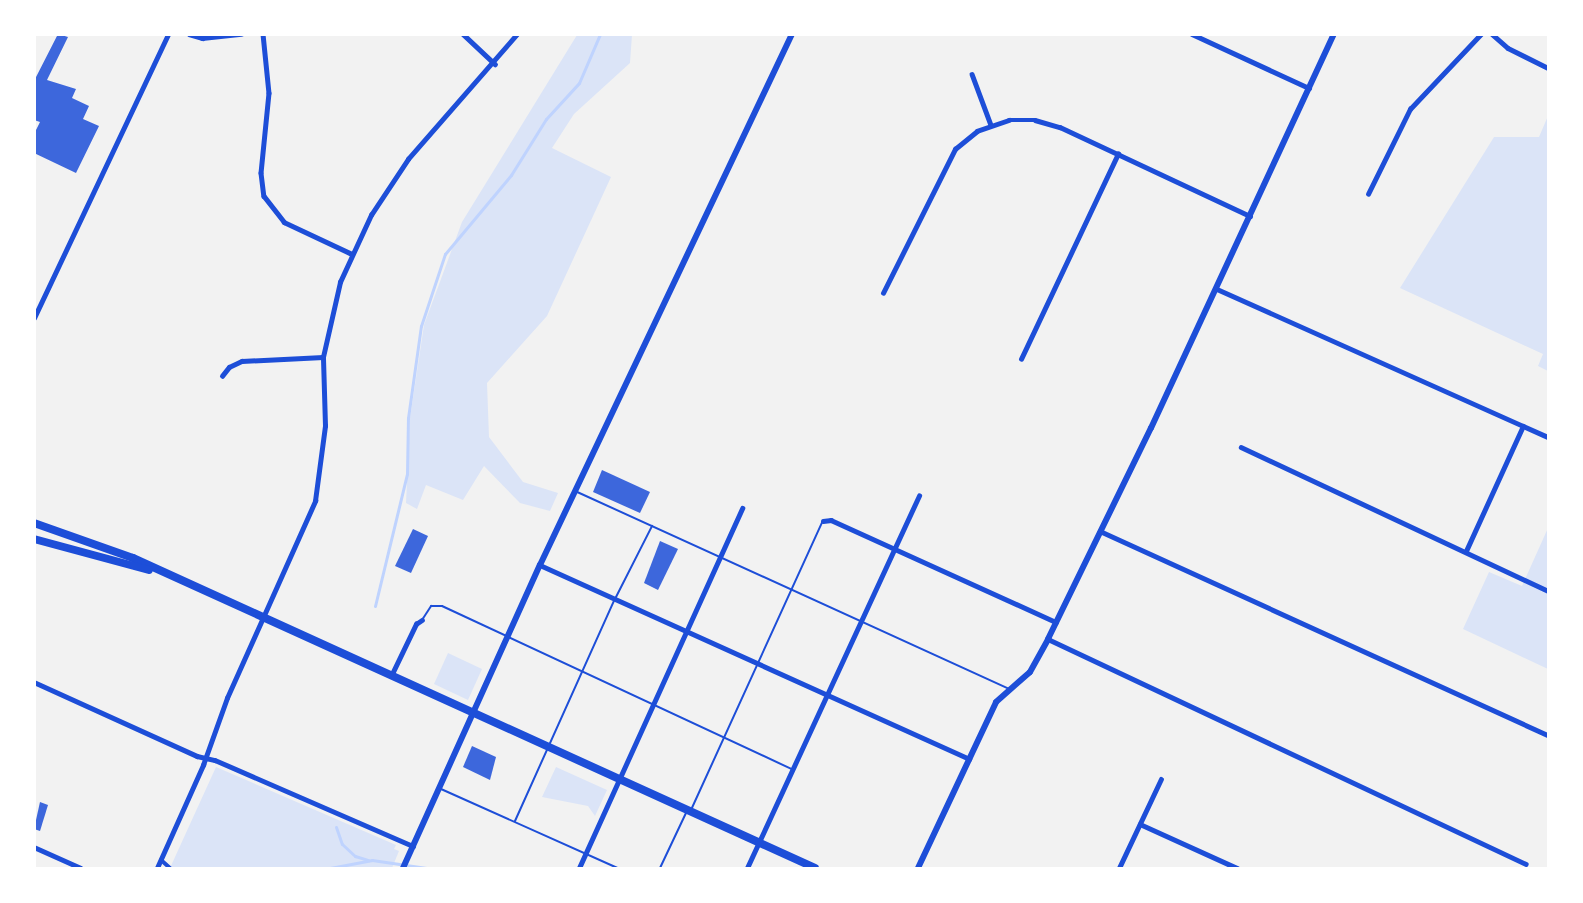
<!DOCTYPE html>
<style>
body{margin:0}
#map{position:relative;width:1583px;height:903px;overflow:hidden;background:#f2f2f2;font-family:"DM Sans",sans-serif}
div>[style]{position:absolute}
.green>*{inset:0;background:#dbe4f7}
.stream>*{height:3px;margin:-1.5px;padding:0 1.5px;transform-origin:1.5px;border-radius:1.5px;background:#bfd3fe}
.building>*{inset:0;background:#3d67dc}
.service>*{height:2px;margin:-1px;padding:0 1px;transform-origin:1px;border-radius:1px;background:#1d4ed8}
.pedestrian>*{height:4px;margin:-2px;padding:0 2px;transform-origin:2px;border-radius:2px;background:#1d4ed8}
.minor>*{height:4.5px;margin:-2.25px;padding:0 2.25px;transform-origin:2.25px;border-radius:2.25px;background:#1d4ed8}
.tertiary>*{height:6px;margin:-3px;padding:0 3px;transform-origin:3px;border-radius:3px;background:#1d4ed8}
.primary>*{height:8px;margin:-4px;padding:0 4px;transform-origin:4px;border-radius:4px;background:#1d4ed8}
span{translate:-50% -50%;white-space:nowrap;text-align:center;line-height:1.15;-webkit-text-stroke:6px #fff;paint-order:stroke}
.frame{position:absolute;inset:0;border:36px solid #fff;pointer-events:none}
</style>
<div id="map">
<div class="green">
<div style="clip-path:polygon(577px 35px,632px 35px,630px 63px,574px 114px,552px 148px,611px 177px,547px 316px,487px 383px,489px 437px,523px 482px,558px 493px,550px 511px,520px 503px,484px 466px,463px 500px,426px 485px,417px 509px,406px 503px,410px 418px,424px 325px,462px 222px)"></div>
<div style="clip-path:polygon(1548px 116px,1548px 371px,1538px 366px,1543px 354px,1400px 288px,1494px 137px,1539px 137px)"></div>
<div style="clip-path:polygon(1548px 528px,1548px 669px,1463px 629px,1489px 572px,1522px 586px)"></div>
<div style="clip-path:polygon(448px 653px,482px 669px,468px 700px,434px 684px)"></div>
<div style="clip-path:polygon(216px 767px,396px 845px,394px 849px,399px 851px,392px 868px,170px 868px)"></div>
<div style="clip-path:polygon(556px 767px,607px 790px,595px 816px,588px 806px,542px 797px)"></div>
</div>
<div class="stream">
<div style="left:375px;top:606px;width:136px;rotate:-76.4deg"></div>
<div style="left:407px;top:474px;width:56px;rotate:-89deg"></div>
<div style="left:408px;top:418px;width:93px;rotate:-82deg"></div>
<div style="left:421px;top:326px;width:76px;rotate:-71.6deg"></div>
<div style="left:445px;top:254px;width:103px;rotate:-50.1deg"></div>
<div style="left:511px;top:175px;width:66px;rotate:-58deg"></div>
<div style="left:546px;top:119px;width:49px;rotate:-47.5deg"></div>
<div style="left:579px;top:83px;width:53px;rotate:-66.8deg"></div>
<div style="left:336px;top:827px;width:18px;rotate:71deg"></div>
<div style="left:342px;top:844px;width:18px;rotate:43deg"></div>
<div style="left:355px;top:856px;width:14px;rotate:17deg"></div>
<div style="left:330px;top:868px;width:43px;rotate:-10.8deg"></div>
<div style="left:372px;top:860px;width:55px;rotate:8.4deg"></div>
</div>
<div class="building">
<div style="clip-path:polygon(58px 34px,68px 37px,47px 80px,76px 89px,72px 98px,89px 106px,83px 119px,99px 126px,76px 173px,34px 153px,34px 134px,40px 122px,34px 120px,34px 81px)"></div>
<div style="clip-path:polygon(602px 470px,650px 492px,640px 513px,593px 492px)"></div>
<div style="clip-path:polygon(413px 529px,428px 536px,411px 573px,395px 566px)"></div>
<div style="clip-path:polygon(660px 541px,678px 549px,658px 590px,644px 583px)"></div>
<div style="clip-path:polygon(472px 746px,496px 757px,490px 780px,463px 767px)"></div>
<div style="clip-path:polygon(40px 802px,48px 805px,40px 831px,34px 829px)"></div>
</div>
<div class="service">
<div style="left:575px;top:491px;width:477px;rotate:24.5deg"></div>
<div style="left:422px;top:620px;width:17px;rotate:-57deg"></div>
<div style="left:431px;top:606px;width:11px"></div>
<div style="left:442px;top:606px;width:386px;rotate:25deg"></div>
<div style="left:441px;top:789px;width:194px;rotate:24.1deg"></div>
<div style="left:691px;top:810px;width:318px;rotate:-65.5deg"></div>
<div style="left:515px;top:821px;width:243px;rotate:-65.8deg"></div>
<div style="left:615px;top:599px;width:82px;rotate:-63.1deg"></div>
<div style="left:660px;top:868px;width:63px;rotate:-64.7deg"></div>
</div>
<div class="pedestrian">
<div style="left:161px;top:860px;width:12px;rotate:42deg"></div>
</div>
<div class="minor">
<div style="left:189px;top:34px;width:14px;rotate:17deg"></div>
<div style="left:202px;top:38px;width:39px;rotate:-6deg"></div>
<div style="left:263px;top:34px;width:59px;rotate:84.2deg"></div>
<div style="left:269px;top:93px;width:80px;rotate:95.7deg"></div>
<div style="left:261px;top:173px;width:23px;rotate:83deg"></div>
<div style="left:264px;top:196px;width:33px;rotate:52deg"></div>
<div style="left:284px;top:222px;width:75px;rotate:25.2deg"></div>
<div style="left:463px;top:34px;width:44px;rotate:43.2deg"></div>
<div style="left:1192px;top:34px;width:129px;rotate:24.8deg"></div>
<div style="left:1492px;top:34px;width:21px;rotate:41deg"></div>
<div style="left:1508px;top:48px;width:45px;rotate:26.6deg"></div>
<div style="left:972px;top:74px;width:54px;rotate:69.6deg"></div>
<div style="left:1368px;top:194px;width:95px;rotate:-63.7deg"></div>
<div style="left:1410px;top:109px;width:103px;rotate:-46.6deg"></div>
<div style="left:1217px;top:289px;width:363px;rotate:24.1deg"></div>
<div style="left:883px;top:293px;width:161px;rotate:-63.4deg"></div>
<div style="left:955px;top:149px;width:28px;rotate:-39deg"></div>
<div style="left:977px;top:131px;width:34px;rotate:-19deg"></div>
<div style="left:1009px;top:120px;width:26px"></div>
<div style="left:1035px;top:120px;width:26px;rotate:16deg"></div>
<div style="left:1060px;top:127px;width:210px;rotate:25.1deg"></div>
<div style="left:34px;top:318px;width:314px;rotate:-64.7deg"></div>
<div style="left:1021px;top:359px;width:227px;rotate:-64.7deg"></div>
<div style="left:222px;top:376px;width:11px;rotate:-52deg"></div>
<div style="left:229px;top:367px;width:14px;rotate:-25deg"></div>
<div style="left:242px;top:361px;width:81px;rotate:-2.8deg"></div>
<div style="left:1241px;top:447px;width:339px;rotate:25.1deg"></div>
<div style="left:823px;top:521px;width:8px;rotate:-7deg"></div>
<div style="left:831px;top:520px;width:247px;rotate:24.4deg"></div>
<div style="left:1100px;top:531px;width:492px;rotate:24.5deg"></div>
<div style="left:1466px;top:551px;width:137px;rotate:-65.5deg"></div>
<div style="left:540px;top:565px;width:471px;rotate:24.3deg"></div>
<div style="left:1048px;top:639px;width:528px;rotate:25.21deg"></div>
<div style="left:391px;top:676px;width:58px;rotate:-64.3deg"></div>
<div style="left:416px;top:624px;width:7px;rotate:-34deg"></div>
<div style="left:34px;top:682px;width:179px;rotate:24.4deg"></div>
<div style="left:197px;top:756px;width:18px;rotate:13deg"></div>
<div style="left:215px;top:760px;width:216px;rotate:23.5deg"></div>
<div style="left:1140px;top:824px;width:107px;rotate:24.4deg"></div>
<div style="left:34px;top:847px;width:51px;rotate:24.1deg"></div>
<div style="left:157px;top:868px;width:113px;rotate:-65.9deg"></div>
<div style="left:203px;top:765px;width:71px;rotate:-70.3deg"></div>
<div style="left:227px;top:698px;width:216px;rotate:-65.9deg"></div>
<div style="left:315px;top:501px;width:76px;rotate:-82.4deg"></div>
<div style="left:325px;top:426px;width:69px;rotate:-91.7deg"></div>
<div style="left:323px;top:357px;width:77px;rotate:-77.2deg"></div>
<div style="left:340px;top:282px;width:74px;rotate:-65.2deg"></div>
<div style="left:371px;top:215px;width:67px;rotate:-56.5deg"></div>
<div style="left:408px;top:159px;width:166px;rotate:-48.9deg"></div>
<div style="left:579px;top:868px;width:395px;rotate:-65.6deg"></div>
<div style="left:747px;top:868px;width:410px;rotate:-65.2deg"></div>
<div style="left:1119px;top:868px;width:98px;rotate:-64.7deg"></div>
</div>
<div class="tertiary">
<div style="left:403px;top:868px;width:333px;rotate:-65.7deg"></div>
<div style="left:540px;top:565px;width:588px;rotate:-64.61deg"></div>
<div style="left:918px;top:868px;width:183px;rotate:-64.8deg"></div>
<div style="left:996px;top:702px;width:45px;rotate:-41.4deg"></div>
<div style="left:1030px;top:672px;width:38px;rotate:-61deg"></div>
<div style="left:1048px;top:639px;width:235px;rotate:-64deg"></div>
<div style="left:1151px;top:428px;width:434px;rotate:-65.1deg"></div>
</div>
<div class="primary">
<div style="left:34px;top:523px;width:105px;rotate:19.5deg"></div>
<div style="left:133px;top:558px;width:749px;rotate:24.44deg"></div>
<div style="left:34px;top:539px;width:119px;rotate:15.1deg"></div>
</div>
<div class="frame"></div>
</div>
